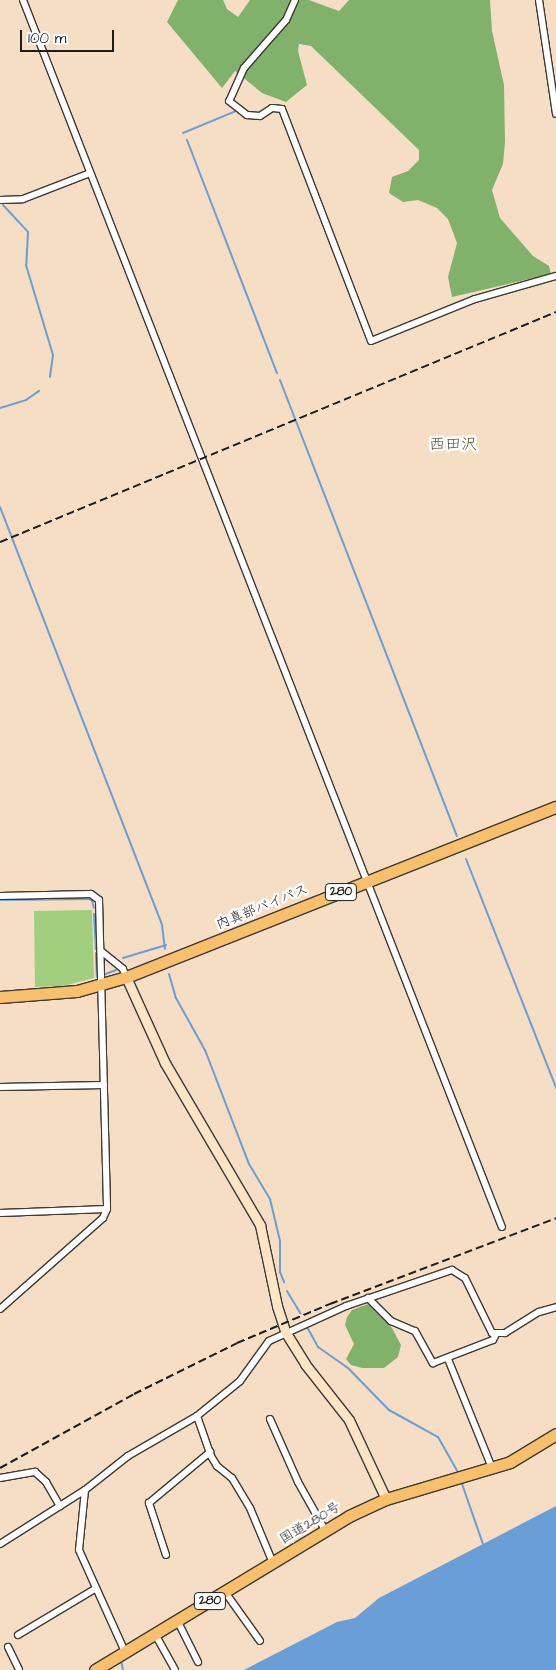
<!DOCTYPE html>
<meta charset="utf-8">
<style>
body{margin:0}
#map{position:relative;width:556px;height:1670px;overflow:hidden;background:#f5dec3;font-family:"Architects Daughter","Klee One",sans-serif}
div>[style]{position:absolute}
.green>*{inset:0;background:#a2cf7d}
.forest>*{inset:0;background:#81b26c}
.water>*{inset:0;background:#6a9ed6}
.stream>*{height:2px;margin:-1px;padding:0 1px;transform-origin:1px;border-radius:1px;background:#6a9ed6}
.roads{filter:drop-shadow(1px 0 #3d3935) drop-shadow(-1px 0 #3d3935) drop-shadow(0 1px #3d3935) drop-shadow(0 -1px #3d3935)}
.street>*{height:6px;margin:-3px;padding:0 3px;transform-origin:3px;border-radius:3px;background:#fff}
.secondary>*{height:9px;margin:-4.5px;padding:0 4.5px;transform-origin:4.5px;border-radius:4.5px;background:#fce5c4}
.highway>*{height:11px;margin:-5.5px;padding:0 5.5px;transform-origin:5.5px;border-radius:5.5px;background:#f8bf6c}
.rail>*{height:2px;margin-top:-1px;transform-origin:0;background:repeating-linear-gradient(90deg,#1c1c1c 0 8px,transparent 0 12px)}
span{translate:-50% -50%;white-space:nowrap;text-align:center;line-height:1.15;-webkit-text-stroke:5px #fff;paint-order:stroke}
.shield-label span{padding:1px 4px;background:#fff;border:1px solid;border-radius:4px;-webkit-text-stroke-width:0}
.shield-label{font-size:12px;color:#1c1c1c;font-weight:700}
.street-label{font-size:14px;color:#1c1c1c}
.quarter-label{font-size:16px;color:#5c4c39}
.scale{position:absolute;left:20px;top:30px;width:94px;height:22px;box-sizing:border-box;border:2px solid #1c1c1c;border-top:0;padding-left:6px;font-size:15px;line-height:18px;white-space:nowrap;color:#1c1c1c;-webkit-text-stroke:4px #fff;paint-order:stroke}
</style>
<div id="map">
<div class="green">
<div style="clip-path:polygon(92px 910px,94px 978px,63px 986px,35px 987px,34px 911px)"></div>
</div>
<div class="forest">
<div style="clip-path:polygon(178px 0,223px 0,227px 9px,238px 17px,250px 0,309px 0,339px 11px,349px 0,490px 0,492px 31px,504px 85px,505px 142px,503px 164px,492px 190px,500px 218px,533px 256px,549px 266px,551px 274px,452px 297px,448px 277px,457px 243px,448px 219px,437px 208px,418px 200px,403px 202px,389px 193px,392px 177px,408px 171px,419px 160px,419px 150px,311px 46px,299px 44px,298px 51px,307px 85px,286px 102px,262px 93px,235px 71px,222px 88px,167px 22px)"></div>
<div style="clip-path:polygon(368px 1304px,392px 1328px,401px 1345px,398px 1357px,384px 1368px,362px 1368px,351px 1365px,346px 1359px,354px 1344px,345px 1325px,347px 1317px,352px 1310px)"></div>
</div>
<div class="water">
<div style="clip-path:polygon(556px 1506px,556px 1670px,244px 1670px,337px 1622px,355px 1618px,379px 1598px)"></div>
</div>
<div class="stream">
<div style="left:183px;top:133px;width:57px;rotate:-22.5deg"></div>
<div style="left:187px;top:140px;width:250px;rotate:68.9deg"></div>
<div style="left:3px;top:205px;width:37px;rotate:47deg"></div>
<div style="left:28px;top:232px;width:33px;rotate:93deg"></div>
<div style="left:26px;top:265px;width:94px;rotate:73.3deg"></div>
<div style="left:53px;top:355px;width:22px;rotate:98deg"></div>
<div style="left:280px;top:380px;width:489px;rotate:68.8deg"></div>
<div style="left:0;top:408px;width:27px;rotate:-17deg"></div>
<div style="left:26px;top:400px;width:16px;rotate:-35deg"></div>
<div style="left:0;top:507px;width:448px;rotate:68.8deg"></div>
<div style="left:162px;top:925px;width:24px;rotate:83deg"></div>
<div style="left:466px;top:859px;width:246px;rotate:68.5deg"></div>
<div style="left:0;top:900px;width:88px;rotate:-0.7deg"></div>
<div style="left:88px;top:899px;width:4px;rotate:14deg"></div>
<div style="left:92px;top:900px;width:8px;rotate:76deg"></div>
<div style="left:94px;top:914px;width:35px;rotate:87deg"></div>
<div style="left:96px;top:953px;width:24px;rotate:88deg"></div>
<div style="left:123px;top:958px;width:45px;rotate:-16.8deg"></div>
<div style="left:169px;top:974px;width:25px;rotate:74deg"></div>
<div style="left:176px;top:998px;width:60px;rotate:60.9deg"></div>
<div style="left:205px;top:1050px;width:122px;rotate:68.9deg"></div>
<div style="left:249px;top:1164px;width:41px;rotate:59deg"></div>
<div style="left:270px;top:1199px;width:43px;rotate:76.6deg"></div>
<div style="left:280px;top:1241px;width:31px;rotate:90deg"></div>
<div style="left:280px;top:1272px;width:11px;rotate:68deg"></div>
<div style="left:103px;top:975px;width:14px;rotate:-21deg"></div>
<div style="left:287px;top:1291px;width:26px;rotate:59deg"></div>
<div style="left:307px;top:1327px;width:23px;rotate:61deg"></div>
<div style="left:318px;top:1347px;width:37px;rotate:35deg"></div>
<div style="left:348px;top:1368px;width:59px;rotate:45.7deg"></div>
<div style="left:389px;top:1410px;width:56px;rotate:28.9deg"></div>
<div style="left:438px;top:1437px;width:43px;rotate:60.4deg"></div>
<div style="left:461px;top:1481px;width:67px;rotate:70.8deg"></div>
<div style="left:121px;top:1659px;width:11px;rotate:80deg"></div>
</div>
<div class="roads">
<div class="street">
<div style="left:23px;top:0;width:1317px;rotate:68.68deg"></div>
<div style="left:295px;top:0;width:22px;rotate:114deg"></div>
<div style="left:286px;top:20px;width:64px;rotate:131.2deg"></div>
<div style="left:244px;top:68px;width:36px;rotate:114deg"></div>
<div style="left:229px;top:101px;width:23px;rotate:38deg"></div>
<div style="left:247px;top:115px;width:13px;rotate:4deg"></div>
<div style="left:260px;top:116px;width:14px;rotate:-34deg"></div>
<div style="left:272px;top:108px;width:10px;rotate:6deg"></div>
<div style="left:282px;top:109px;width:248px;rotate:69deg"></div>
<div style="left:371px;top:341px;width:112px;rotate:-22deg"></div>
<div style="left:475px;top:299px;width:84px;rotate:-15.9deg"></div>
<div style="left:539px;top:0;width:115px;rotate:81.5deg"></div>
<div style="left:0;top:200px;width:23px;rotate:-2deg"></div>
<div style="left:23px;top:199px;width:72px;rotate:-21.2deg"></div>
<div style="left:0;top:896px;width:91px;rotate:-1.3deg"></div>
<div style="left:91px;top:894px;width:10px;rotate:37deg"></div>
<div style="left:99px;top:900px;width:309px;rotate:88.5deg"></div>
<div style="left:107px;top:1209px;width:10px;rotate:114deg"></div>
<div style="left:103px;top:1218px;width:137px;rotate:138.5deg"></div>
<div style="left:101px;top:951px;width:28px;rotate:39deg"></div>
<div style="left:123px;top:969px;width:9px;rotate:69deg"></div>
<div style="left:0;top:1087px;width:104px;rotate:-1.1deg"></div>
<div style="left:0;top:1213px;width:107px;rotate:-2.1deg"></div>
<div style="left:368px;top:1298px;width:33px;rotate:45deg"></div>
<div style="left:391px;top:1321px;width:26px;rotate:23deg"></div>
<div style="left:415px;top:1331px;width:37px;rotate:61deg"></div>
<div style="left:433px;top:1363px;width:64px;rotate:-21deg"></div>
<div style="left:493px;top:1340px;width:7px;rotate:-63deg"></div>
<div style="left:448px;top:1359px;width:118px;rotate:68deg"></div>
<div style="left:197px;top:1416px;width:42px;rotate:70.7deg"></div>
<div style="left:211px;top:1456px;width:12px;rotate:59deg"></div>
<div style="left:217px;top:1466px;width:19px;rotate:39deg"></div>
<div style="left:232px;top:1478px;width:35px;rotate:59deg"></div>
<div style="left:250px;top:1508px;width:60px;rotate:67.3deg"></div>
<div style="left:270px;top:1419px;width:69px;rotate:66deg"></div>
<div style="left:298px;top:1482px;width:55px;rotate:60.6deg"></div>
<div style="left:0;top:1478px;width:36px;rotate:-10deg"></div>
<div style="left:35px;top:1472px;width:15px;rotate:42deg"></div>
<div style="left:46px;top:1482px;width:28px;rotate:60deg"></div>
<div style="left:85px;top:1490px;width:60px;rotate:95.7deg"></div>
<div style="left:79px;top:1550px;width:112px;rotate:65.7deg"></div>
<div style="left:0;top:1544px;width:101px;rotate:-32.4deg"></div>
<div style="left:85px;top:1490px;width:55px;rotate:-38.3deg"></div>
<div style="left:128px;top:1456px;width:80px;rotate:-30.1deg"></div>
<div style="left:197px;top:1416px;width:55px;rotate:-39.1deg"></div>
<div style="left:240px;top:1381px;width:49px;rotate:-54.1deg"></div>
<div style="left:269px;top:1341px;width:85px;rotate:-24.4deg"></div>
<div style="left:346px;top:1306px;width:112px;rotate:-18.8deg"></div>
<div style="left:452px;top:1270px;width:15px;rotate:32deg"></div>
<div style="left:465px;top:1278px;width:61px;rotate:63.9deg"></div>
<div style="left:492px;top:1333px;width:13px"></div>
<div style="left:505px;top:1333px;width:40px;rotate:-32deg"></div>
<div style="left:539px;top:1312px;width:18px;rotate:-16deg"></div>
<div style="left:166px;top:1555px;width:55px;rotate:-108.1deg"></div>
<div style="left:149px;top:1503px;width:80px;rotate:-39.9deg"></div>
<div style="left:225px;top:1592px;width:60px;rotate:54.5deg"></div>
<div style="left:177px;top:1620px;width:47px;rotate:63.4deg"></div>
<div style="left:155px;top:1634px;width:41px;rotate:60.9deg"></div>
<div style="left:18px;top:1635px;width:90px;rotate:-30.9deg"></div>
<div style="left:8px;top:1647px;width:25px;rotate:64deg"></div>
</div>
<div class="secondary">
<div style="left:126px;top:977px;width:94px;rotate:65.6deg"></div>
<div style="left:165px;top:1063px;width:188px;rotate:59.6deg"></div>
<div style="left:260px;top:1225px;width:83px;rotate:78.1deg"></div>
<div style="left:277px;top:1306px;width:28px;rotate:72deg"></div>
<div style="left:286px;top:1333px;width:36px;rotate:58deg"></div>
<div style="left:305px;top:1364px;width:71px;rotate:51.8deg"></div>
<div style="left:349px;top:1420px;width:87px;rotate:64.9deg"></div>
</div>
<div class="highway">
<div style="left:0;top:997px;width:77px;rotate:-4.5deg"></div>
<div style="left:77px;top:991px;width:51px;rotate:-15.9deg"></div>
<div style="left:126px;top:977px;width:462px;rotate:-21.6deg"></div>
<div style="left:95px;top:1670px;width:297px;rotate:-31.2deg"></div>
<div style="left:349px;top:1516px;width:41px;rotate:-24.7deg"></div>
<div style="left:386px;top:1499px;width:129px;rotate:-16.6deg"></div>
<div style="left:510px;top:1462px;width:54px;rotate:-31.3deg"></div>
</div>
</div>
<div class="rail">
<div style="left:0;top:542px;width:602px;rotate:-22.47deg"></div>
<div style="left:0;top:1468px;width:153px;rotate:-28.9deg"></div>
<div style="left:134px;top:1394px;width:115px;rotate:-26.3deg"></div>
<div style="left:237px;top:1343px;width:101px;rotate:-22.8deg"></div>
<div style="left:330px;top:1304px;width:242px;rotate:-20.8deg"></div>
</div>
<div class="shield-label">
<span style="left:341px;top:892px">280</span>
<span style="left:210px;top:1601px">280</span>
</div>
<div class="street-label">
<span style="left:262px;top:907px;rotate:-22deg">内真部バイパス</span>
<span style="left:310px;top:1523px;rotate:-31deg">国道280号</span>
</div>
<div class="quarter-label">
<span style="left:453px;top:444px">西田沢</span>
</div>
<div class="scale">100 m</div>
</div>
